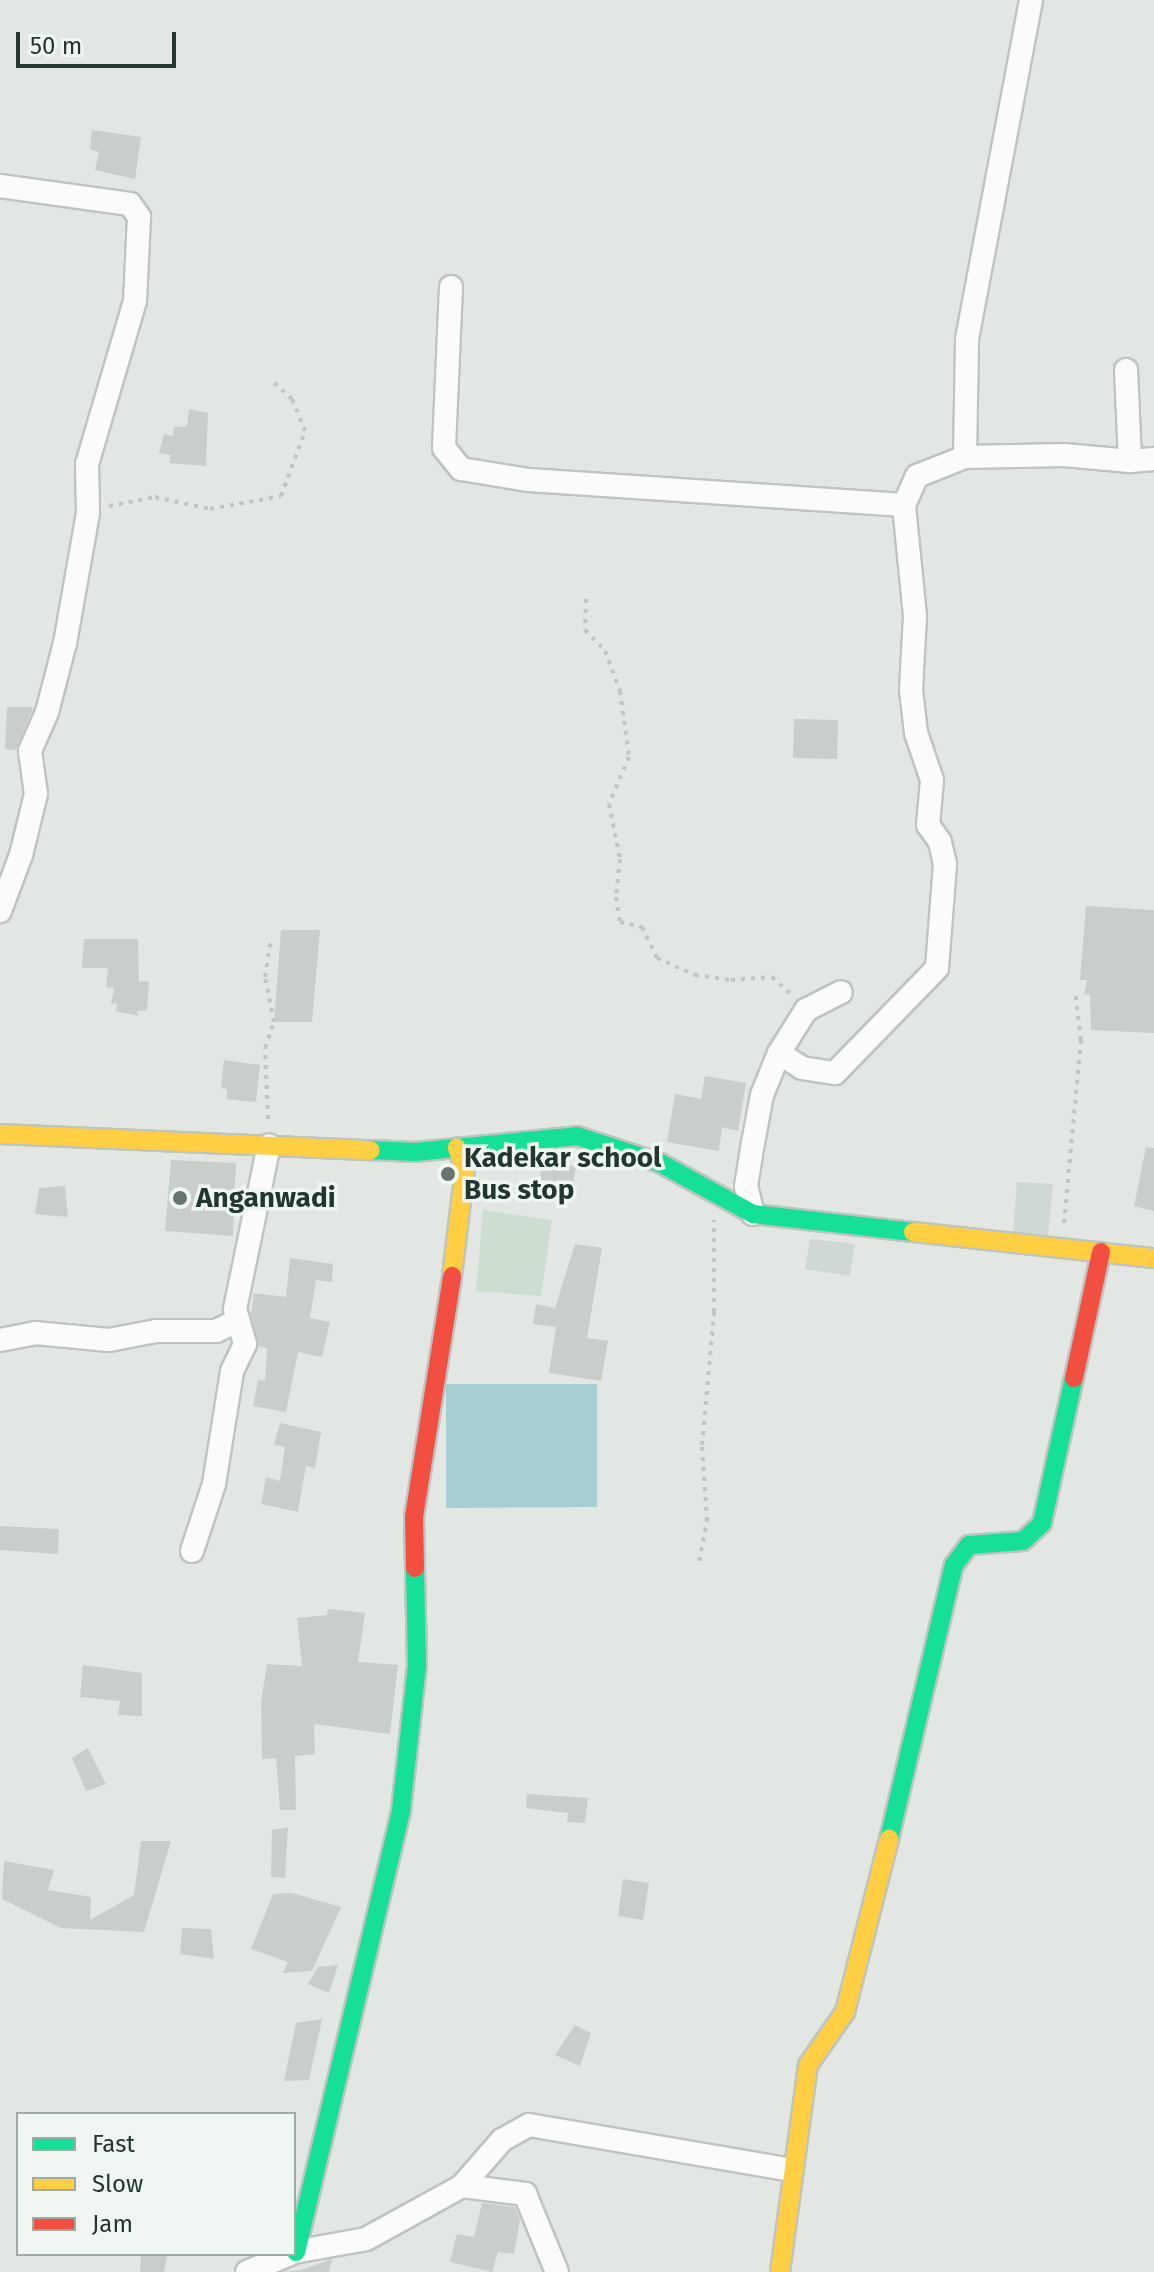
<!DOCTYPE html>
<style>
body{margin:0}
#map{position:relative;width:1154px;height:2272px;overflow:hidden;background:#e2e7e4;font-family:"Fira Sans",sans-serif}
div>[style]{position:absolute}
.built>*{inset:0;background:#d0d8d4}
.green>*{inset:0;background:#cdded0}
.water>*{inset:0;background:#a7ced0}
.building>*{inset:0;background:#c9cecb}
.path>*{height:4px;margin-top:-2px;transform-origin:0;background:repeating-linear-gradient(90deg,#c0c7c3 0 4px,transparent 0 10px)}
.roads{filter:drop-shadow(2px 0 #bfc4c1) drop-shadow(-2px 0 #bfc4c1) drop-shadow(0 2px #bfc4c1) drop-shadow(0 -2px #bfc4c1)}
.street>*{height:22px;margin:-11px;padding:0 11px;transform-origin:11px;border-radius:11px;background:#fbfbfb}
.fast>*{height:18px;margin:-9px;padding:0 9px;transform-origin:9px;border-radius:9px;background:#16e098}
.slow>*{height:18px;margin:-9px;padding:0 9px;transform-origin:9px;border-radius:9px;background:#ffcf43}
.jam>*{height:18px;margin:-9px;padding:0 9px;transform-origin:9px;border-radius:9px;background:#f24e42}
.dots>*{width:22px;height:22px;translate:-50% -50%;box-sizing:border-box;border:4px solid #f0f6f2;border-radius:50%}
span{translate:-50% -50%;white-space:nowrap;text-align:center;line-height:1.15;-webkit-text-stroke:7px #f0f6f2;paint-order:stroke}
.poi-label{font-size:28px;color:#23372f;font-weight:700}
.left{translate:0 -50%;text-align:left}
.legend{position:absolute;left:16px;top:2112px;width:280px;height:144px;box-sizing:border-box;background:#f0f6f2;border:2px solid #9eaaa4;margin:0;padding:10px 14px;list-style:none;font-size:24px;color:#23372f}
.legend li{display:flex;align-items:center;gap:16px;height:40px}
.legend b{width:40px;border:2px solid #9eaaa4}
.scale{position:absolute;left:16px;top:32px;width:160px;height:36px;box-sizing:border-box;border:4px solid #23372f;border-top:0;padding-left:10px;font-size:24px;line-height:28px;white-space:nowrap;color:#23372f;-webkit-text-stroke:6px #f0f6f2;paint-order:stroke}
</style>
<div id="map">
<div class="built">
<div style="clip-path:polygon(1017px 1182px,1053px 1184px,1048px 1235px,1013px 1233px)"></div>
<div style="clip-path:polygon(810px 1239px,855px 1244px,850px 1276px,805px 1269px)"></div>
</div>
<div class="green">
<div style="clip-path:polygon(483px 1210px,552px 1220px,541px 1296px,476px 1291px)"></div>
</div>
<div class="water">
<div style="clip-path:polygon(446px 1384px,597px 1384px,597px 1507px,446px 1508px)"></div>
</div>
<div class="building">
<div style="clip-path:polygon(92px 130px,141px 137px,135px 179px,95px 170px,99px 152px,90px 149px)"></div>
<div style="clip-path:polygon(189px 409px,208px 413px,206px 466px,169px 463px,171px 455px,159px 453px,164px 434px,173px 436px,174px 427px,187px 426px)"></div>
<div style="clip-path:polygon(7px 707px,33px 707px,16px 750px,5px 749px)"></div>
<div style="clip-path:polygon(794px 719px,838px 720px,837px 759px,793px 758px)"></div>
<div style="clip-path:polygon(1086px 906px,1154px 910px,1154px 1033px,1091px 1030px,1090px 995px,1084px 994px,1087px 980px,1080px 980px)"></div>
<div style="clip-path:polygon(281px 930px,320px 930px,312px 1022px,274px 1022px)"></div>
<div style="clip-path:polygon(84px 939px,138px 939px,139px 982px,149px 981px,147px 1010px,137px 1011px,138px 1016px,116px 1011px,117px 1003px,111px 1004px,114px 988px,106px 987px,108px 968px,82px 968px)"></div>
<div style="clip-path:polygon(224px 1060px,260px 1065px,256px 1102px,227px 1099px,227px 1089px,221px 1088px)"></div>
<div style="clip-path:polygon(705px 1076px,746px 1083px,738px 1131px,722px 1127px,719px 1151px,667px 1142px,675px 1094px,701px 1099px)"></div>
<div style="clip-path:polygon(1146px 1147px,1154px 1148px,1154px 1211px,1134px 1206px)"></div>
<div style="clip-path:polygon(171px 1160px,236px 1163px,233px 1236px,165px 1231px)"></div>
<div style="clip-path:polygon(541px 1164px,576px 1166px,573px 1184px,540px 1182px)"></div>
<div style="clip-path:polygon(65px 1186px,68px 1217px,35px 1214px,39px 1188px)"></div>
<div style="clip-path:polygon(575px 1244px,602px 1248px,587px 1338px,608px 1341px,601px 1381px,549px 1373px,556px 1327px,533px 1324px,536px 1304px,555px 1308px)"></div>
<div style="clip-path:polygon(290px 1258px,333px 1264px,332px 1282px,316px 1280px,310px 1318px,330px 1322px,322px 1357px,298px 1352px,286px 1412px,253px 1406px,258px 1380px,265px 1381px,267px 1348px,258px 1346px,251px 1314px,254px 1293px,286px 1297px)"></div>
<div style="clip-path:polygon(280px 1423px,321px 1432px,315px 1468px,306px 1466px,298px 1512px,261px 1504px,266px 1477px,280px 1481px,285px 1447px,274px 1445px)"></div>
<div style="clip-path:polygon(0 1526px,59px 1529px,58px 1554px,0 1550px)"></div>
<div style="clip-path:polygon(328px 1609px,365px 1613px,358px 1662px,398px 1665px,390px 1734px,314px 1724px,315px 1754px,295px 1756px,296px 1810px,280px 1810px,276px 1758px,262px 1759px,261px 1702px,267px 1664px,302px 1666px,297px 1618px,327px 1615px)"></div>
<div style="clip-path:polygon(83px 1665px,142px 1673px,142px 1716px,118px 1715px,120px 1701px,80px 1697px)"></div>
<div style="clip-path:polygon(88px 1748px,106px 1784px,86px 1791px,72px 1758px)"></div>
<div style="clip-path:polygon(527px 1794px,588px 1798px,585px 1823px,567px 1822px,568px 1813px,526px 1808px)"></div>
<div style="clip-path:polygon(288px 1827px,285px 1878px,271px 1877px,272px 1830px)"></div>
<div style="clip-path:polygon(141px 1841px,171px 1841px,144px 1932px,61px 1928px,2px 1899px,4px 1861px,54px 1870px,48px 1890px,91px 1897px,90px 1920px,134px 1895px)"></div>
<div style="clip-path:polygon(623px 1879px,649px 1883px,643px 1920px,618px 1916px)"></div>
<div style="clip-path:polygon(292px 1893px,341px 1907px,312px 1971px,283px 1973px,288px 1962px,251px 1949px,273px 1894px)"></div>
<div style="clip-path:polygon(182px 1928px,211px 1929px,214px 1959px,180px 1954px)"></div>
<div style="clip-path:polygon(338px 1965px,329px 1993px,308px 1984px,318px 1967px)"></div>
<div style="clip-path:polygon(322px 2019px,309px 2080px,284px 2081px,296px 2023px)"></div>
<div style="clip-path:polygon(575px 2025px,591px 2033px,580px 2066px,555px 2055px)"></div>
<div style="clip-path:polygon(482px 2203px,515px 2207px,520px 2220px,514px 2254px,498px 2252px,492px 2272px,450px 2262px,457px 2234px,474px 2237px)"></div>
<div style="clip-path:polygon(141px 2254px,167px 2256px,164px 2272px,140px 2272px)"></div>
<div style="clip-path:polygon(332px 2259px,329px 2272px,283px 2272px,301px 2270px)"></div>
</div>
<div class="path">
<div style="left:109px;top:506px;width:47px;rotate:-11.1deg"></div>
<div style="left:155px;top:497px;width:56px;rotate:12.3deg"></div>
<div style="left:210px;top:509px;width:72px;rotate:-10.4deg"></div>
<div style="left:281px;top:496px;width:69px;rotate:-69.7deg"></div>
<div style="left:305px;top:431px;width:35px;rotate:-112deg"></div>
<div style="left:292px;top:399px;width:25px;rotate:-138deg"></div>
<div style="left:586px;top:599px;width:31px;rotate:92deg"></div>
<div style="left:585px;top:630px;width:29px;rotate:46deg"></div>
<div style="left:605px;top:651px;width:43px;rotate:69.4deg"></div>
<div style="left:620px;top:691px;width:67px;rotate:82.2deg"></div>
<div style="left:629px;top:757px;width:51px;rotate:113.1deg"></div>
<div style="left:609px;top:804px;width:56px;rotate:78.7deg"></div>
<div style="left:620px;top:859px;width:38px;rotate:96deg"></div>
<div style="left:616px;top:897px;width:25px;rotate:81deg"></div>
<div style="left:620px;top:922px;width:23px;rotate:13deg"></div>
<div style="left:642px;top:927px;width:34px;rotate:64deg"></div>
<div style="left:657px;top:958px;width:42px;rotate:24.1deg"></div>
<div style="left:695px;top:975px;width:36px;rotate:8deg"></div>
<div style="left:731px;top:980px;width:41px;rotate:-4.2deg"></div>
<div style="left:772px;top:977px;width:30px;rotate:42deg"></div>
<div style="left:268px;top:1119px;width:71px;rotate:-92.4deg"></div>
<div style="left:265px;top:1048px;width:28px;rotate:-71deg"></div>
<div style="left:274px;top:1022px;width:46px;rotate:-101.3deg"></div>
<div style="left:265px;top:977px;width:37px;rotate:-81deg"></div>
<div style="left:1064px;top:1223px;width:184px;rotate:-84.7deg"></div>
<div style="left:1081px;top:1040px;width:49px;rotate:-97deg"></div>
<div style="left:699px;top:1561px;width:41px;rotate:-78.7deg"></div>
<div style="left:707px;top:1521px;width:76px;rotate:-93.8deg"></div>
<div style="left:702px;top:1445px;width:134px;rotate:-84.8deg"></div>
<div style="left:714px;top:1312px;width:92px;rotate:-90deg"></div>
</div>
<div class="roads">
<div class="street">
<div style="left:0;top:186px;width:131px;rotate:7.9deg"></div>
<div style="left:130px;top:204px;width:16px;rotate:55deg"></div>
<div style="left:139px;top:217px;width:84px;rotate:92.7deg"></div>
<div style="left:135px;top:301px;width:170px;rotate:106.4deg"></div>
<div style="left:87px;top:464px;width:49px;rotate:88.8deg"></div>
<div style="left:88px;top:513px;width:132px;rotate:100deg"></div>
<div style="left:65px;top:643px;width:71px;rotate:104.6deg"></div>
<div style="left:47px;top:712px;width:43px;rotate:113.6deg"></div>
<div style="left:30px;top:751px;width:43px;rotate:82.1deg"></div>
<div style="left:36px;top:794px;width:63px;rotate:103.8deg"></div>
<div style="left:21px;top:855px;width:60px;rotate:110.6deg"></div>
<div style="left:451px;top:287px;width:161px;rotate:92.5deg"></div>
<div style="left:444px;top:448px;width:27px;rotate:51deg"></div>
<div style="left:461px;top:469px;width:69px;rotate:9.2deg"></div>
<div style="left:529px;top:480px;width:376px;rotate:3.8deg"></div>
<div style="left:965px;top:457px;width:118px;rotate:-89deg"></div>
<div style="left:967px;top:339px;width:345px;rotate:-79.3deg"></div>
<div style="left:1130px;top:461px;width:24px;rotate:-5deg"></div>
<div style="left:779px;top:1053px;width:27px;rotate:33deg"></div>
<div style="left:802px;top:1068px;width:33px;rotate:9deg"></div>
<div style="left:835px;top:1073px;width:146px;rotate:-45.8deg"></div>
<div style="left:937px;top:968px;width:104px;rotate:-85.6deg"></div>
<div style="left:945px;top:864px;width:23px;rotate:-103deg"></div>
<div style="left:940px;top:842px;width:21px;rotate:-125deg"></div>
<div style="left:928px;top:825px;width:45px;rotate:-84.9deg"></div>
<div style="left:932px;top:780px;width:50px;rotate:-108.8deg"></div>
<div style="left:916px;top:733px;width:43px;rotate:-96.6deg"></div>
<div style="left:911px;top:690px;width:74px;rotate:-86.9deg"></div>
<div style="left:915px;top:616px;width:112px;rotate:-95.7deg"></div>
<div style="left:904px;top:505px;width:32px;rotate:-66deg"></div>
<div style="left:917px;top:476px;width:52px;rotate:-21.6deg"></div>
<div style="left:965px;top:457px;width:99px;rotate:-1.2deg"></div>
<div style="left:1064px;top:455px;width:66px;rotate:5.2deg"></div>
<div style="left:1130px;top:461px;width:91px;rotate:-92.5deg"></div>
<div style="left:753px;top:1214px;width:29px;rotate:-104deg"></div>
<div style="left:746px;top:1186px;width:44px;rotate:-80.8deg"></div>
<div style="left:753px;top:1143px;width:49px;rotate:-79.4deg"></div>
<div style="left:762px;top:1095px;width:45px;rotate:-68deg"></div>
<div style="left:779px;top:1053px;width:51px;rotate:-57.9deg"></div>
<div style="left:806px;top:1010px;width:39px;rotate:-27deg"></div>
<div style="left:0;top:1340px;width:36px;rotate:-11deg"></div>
<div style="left:35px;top:1333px;width:74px;rotate:5.4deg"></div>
<div style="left:109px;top:1340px;width:48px;rotate:-10.8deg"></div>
<div style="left:156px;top:1331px;width:60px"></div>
<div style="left:216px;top:1331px;width:25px;rotate:-26deg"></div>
<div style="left:192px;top:1551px;width:71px;rotate:-71.8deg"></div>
<div style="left:214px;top:1484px;width:114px;rotate:-80.9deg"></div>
<div style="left:232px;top:1371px;width:30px;rotate:-64deg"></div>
<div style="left:245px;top:1344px;width:36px;rotate:-106deg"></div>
<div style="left:235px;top:1309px;width:167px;rotate:-78.3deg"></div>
<div style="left:462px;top:2186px;width:61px;rotate:-49deg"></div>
<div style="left:502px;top:2140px;width:31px;rotate:-29deg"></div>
<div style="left:529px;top:2125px;width:266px;rotate:9.7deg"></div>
<div style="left:294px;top:2252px;width:73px;rotate:-10.2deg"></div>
<div style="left:366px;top:2239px;width:110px;rotate:-28.9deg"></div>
<div style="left:462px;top:2186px;width:64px;rotate:7.2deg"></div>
<div style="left:525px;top:2194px;width:84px;rotate:67.7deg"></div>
<div style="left:247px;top:2272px;width:47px;rotate:-22.7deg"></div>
</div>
<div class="fast">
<div style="left:371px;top:1150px;width:44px;rotate:2.6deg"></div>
<div style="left:415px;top:1152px;width:163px;rotate:-5.6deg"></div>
<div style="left:577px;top:1136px;width:87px;rotate:18deg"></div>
<div style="left:660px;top:1163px;width:106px;rotate:28.7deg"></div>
<div style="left:753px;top:1214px;width:161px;rotate:6.4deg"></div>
<div style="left:889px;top:1839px;width:282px;rotate:-76.7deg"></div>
<div style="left:954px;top:1565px;width:25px;rotate:-53deg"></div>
<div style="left:969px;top:1545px;width:54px;rotate:-4.2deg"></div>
<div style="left:1023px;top:1541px;width:26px;rotate:-43deg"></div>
<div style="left:1042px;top:1523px;width:148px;rotate:-77.6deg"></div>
<div style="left:296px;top:2252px;width:454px;rotate:-76.6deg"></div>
<div style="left:401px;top:1810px;width:146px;rotate:-83.7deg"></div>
<div style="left:417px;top:1665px;width:97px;rotate:-91.2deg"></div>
</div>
<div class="slow">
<div style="left:0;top:1134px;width:371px;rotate:2.5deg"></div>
<div style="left:913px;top:1232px;width:242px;rotate:6.2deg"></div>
<div style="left:452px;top:1276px;width:109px;rotate:-83.1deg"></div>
<div style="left:465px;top:1168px;width:22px;rotate:-112deg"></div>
<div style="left:780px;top:2272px;width:209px;rotate:-82.3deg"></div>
<div style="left:808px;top:2065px;width:65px;rotate:-55.1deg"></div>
<div style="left:845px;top:2012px;width:179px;rotate:-75.7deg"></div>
</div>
<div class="jam">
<div style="left:1074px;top:1378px;width:129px;rotate:-77.9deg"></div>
<div style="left:415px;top:1568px;width:51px;rotate:-91.1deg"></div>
<div style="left:414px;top:1517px;width:244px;rotate:-81deg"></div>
</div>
</div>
<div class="dots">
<div style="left:448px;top:1174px;background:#66756e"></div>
<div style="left:180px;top:1198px;background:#66756e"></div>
</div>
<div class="poi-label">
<span class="left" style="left:464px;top:1174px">Kadekar school<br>Bus stop</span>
<span class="left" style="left:196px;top:1198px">Anganwadi</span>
</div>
<ul class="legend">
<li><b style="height:10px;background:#16e098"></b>Fast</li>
<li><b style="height:10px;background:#ffcf43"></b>Slow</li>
<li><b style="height:10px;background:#f24e42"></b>Jam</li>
</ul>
<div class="scale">50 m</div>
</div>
